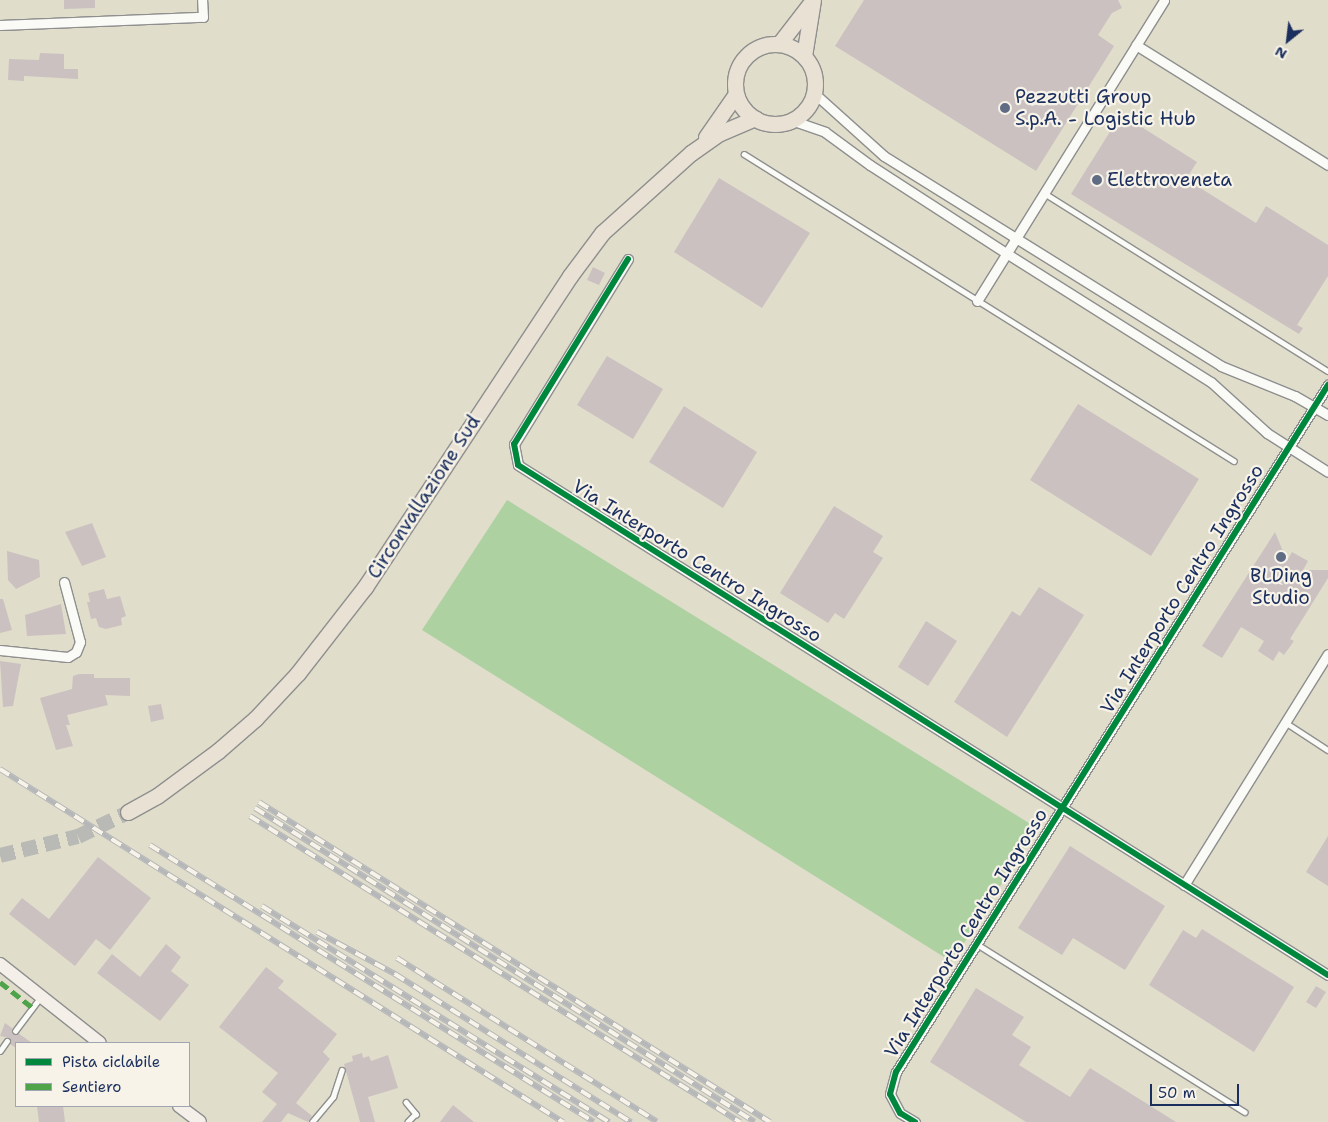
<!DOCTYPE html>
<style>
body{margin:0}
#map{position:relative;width:1328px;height:1122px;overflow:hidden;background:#e1ddcb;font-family:"Shantell Sans",sans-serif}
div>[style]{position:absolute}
.green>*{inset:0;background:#aed1a2}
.building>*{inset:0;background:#cac1c0}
.primary-tunnel>*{height:15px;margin-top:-7.5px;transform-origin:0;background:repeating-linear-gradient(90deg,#b9bab5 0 15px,transparent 0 23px)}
.roads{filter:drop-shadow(1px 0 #8e8f8e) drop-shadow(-1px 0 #8e8f8e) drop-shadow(0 1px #8e8f8e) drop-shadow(0 -1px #8e8f8e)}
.lane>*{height:4.5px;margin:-2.25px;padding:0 2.25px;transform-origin:2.25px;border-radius:2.25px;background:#fafaf7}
.street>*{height:9px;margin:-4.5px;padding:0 4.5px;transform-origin:4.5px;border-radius:4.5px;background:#fafaf7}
.secondary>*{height:12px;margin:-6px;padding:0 6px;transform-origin:6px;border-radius:6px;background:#f4f0e9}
.primary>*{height:15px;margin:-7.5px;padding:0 7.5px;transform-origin:7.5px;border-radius:7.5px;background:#e9e1d4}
.primary>.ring{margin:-7.5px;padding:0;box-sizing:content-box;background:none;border:15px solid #e9e1d4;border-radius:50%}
.rail>*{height:5.5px;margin-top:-2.75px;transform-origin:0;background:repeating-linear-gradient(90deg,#f7f3e8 0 11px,#b5b7b9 0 22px);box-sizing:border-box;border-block:1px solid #b5b7b9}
.quiet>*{height:5px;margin-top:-2.5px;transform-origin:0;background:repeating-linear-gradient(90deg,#4fa44a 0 10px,transparent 0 15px)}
.cycleway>*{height:6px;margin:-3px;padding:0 3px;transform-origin:3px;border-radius:3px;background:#00873e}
.dots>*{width:14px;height:14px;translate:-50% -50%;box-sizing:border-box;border:2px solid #f7f3e8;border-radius:50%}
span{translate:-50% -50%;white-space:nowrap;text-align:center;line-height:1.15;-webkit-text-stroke:4.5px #f7f3e8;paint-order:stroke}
.poi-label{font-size:19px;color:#1b2f5e}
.left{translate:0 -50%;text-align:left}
.street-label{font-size:19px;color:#1b2f5e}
.legend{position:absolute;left:15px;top:1042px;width:175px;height:65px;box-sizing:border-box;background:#f7f3e8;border:1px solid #9fa5b1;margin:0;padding:6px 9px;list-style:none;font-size:15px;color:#1b2f5e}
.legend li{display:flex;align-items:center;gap:10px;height:25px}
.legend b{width:25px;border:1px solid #9fa5b1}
.north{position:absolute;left:1263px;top:15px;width:50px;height:50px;-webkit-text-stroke:4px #f7f3e8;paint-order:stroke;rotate:209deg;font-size:14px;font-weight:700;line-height:20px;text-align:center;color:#1b2f5e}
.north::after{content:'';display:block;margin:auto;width:18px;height:22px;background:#1b2f5e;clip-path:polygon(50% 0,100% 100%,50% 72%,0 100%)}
.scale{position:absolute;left:1150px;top:1084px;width:89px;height:22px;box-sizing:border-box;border:2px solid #1b2f5e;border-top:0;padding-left:6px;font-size:15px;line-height:18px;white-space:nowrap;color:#1b2f5e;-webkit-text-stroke:4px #f7f3e8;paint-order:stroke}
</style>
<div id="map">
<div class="green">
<div style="clip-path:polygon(507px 500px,1037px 828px,952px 962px,422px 630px)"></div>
</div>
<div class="building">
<div style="clip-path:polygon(64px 0,95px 0,95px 8px,64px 9px)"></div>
<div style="clip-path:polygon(864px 0,1118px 0,1122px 8px,1112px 13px,1098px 35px,1114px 46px,1036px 171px,835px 46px)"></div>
<div style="clip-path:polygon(40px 53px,64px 54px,64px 69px,78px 69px,78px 79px,24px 76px,24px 81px,8px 80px,9px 59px,39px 60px)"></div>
<div style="clip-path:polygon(1121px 114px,1197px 162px,1186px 179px,1256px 223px,1266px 206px,1328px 245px,1328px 276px,1297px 325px,1303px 328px,1299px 334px,1071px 194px)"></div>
<div style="clip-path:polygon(719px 178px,810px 233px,762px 308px,674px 252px)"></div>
<div style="clip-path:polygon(593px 267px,605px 273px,599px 285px,587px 280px)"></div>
<div style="clip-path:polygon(607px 356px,663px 389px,633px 439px,577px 405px)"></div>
<div style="clip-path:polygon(1078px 404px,1199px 479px,1151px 556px,1030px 480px)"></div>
<div style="clip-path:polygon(684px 406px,757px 452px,723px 508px,649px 462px)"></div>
<div style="clip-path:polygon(834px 506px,883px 536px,873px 552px,883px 558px,844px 619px,835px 613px,828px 623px,780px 593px)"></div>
<div style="clip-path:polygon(92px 523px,106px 557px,82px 566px,65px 532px)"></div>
<div style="clip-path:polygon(1275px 532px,1287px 561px,1292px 552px,1308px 561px,1303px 570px,1328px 570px,1328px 578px,1290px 639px,1294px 641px,1284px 655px,1279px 651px,1273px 661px,1258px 651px,1264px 641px,1241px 627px,1222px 658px,1202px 646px)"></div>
<div style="clip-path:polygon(7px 551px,39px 560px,40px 577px,16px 589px,8px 580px)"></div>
<div style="clip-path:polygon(1039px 587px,1084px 615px,1007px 737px,954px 702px,1012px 611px,1020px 616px)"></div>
<div style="clip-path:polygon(104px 589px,107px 599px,120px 596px,126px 616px,121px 618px,122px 625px,106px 629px,99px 627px,96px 618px,91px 619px,87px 602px,90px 602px,88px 593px)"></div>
<div style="clip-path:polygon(0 599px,3px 599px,12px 630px,0 633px)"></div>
<div style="clip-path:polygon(61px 604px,66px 634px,27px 636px,25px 615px)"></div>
<div style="clip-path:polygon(926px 621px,957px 641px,928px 686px,898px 667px)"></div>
<div style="clip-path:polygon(0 661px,21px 664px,13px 706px,3px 707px)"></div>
<div style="clip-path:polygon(79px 674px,94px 674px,94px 678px,130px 678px,130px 696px,105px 695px,108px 705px,67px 715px,70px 725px,66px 725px,73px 746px,56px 750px,40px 698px,72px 689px,73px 676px)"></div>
<div style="clip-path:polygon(161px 704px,164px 719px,151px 722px,148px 706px)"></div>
<div style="clip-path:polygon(1328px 836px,1328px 886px,1306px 872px)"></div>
<div style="clip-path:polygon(1070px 846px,1165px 906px,1125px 970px,1073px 938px,1062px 955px,1018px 928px)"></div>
<div style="clip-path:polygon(98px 857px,151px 898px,110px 950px,96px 939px,75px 966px,9px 914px,22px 898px,49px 919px)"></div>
<div style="clip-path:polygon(1202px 929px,1294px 987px,1254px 1052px,1149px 985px,1183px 930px,1196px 938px)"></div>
<div style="clip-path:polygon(166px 944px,181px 957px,171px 971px,189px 985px,160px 1021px,97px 973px,112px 954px,140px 977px)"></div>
<div style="clip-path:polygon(266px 967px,284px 981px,278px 988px,337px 1034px,323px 1052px,330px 1059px,296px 1103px,312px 1116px,308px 1122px,288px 1113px,281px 1122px,262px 1122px,277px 1104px,262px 1092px,278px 1073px,219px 1027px)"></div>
<div style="clip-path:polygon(1316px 986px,1326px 992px,1316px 1008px,1306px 1002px)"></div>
<div style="clip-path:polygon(976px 988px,1024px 1017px,1012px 1035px,1031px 1047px,1019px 1065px,1070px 1097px,1090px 1068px,1176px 1122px,1026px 1122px,930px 1062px)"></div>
<div style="clip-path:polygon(5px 1023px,12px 1028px,12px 1034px,18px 1033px,32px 1043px,16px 1043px,16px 1048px,10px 1044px,10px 1038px,0 1036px)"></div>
<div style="clip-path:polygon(362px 1053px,363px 1058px,369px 1056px,371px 1061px,388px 1055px,398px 1088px,368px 1097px,375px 1122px,360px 1122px,344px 1064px,353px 1061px,352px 1056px)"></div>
<div style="clip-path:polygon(453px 1105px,474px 1122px,440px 1122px)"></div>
<div style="clip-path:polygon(37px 1106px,63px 1106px,65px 1122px,39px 1122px)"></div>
</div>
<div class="primary-tunnel">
<div style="left:0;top:855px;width:80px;rotate:-13.7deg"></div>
<div style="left:78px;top:836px;width:55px;rotate:-25.6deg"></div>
</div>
<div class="roads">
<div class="lane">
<div style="left:744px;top:154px;width:578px;rotate:32.07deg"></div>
<div style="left:1044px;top:193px;width:335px;rotate:32.1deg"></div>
<div style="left:1285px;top:722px;width:51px;rotate:33.1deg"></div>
<div style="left:977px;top:944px;width:316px;rotate:32.1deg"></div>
<div style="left:15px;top:1031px;width:41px;rotate:-52.9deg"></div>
<div style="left:0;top:1051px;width:12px;rotate:-55deg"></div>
<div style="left:406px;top:1102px;width:16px;rotate:50deg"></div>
<div style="left:416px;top:1114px;width:11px;rotate:135deg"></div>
<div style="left:312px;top:1122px;width:33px;rotate:-50deg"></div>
<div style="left:333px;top:1097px;width:28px;rotate:-72deg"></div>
</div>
<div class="street">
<div style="left:0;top:25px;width:203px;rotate:-2.3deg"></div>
<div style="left:203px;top:17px;width:17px;rotate:-93deg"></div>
<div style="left:1136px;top:45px;width:226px;rotate:32deg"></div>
<div style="left:814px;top:93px;width:94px;rotate:42deg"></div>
<div style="left:884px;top:156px;width:397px;rotate:31.9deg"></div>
<div style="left:1221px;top:366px;width:80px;rotate:22.1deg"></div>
<div style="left:1295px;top:396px;width:38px;rotate:30deg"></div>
<div style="left:791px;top:120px;width:36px;rotate:19deg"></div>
<div style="left:825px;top:132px;width:56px;rotate:36.3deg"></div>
<div style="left:870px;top:165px;width:162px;rotate:32.9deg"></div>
<div style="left:1006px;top:253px;width:242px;rotate:32.2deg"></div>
<div style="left:1211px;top:382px;width:76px;rotate:42.3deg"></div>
<div style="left:1267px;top:433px;width:72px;rotate:32.6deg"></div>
<div style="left:628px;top:259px;width:217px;rotate:121.6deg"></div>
<div style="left:514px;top:444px;width:21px;rotate:79deg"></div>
<div style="left:518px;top:465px;width:957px;rotate:32.2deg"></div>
<div style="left:977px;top:301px;width:354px;rotate:-58.1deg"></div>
<div style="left:0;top:650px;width:68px;rotate:5.9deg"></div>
<div style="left:68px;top:657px;width:9px;rotate:-32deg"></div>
<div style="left:76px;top:652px;width:11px;rotate:-68deg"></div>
<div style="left:80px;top:642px;width:62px;rotate:-104.9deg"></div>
<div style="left:1184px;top:885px;width:272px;rotate:-58.1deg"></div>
<div style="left:915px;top:1122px;width:17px;rotate:-149deg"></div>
<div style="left:900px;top:1113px;width:21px;rotate:-118deg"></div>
<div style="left:890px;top:1094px;width:23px;rotate:-75deg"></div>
<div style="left:896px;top:1072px;width:812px;rotate:-57.84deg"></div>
</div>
<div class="secondary">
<div style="left:0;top:964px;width:127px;rotate:38.3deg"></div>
<div style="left:179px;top:1106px;width:26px;rotate:37deg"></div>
</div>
<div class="primary">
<div style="left:779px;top:44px;width:51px;rotate:-52.2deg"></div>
<div class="ring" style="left:735px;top:44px;width:65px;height:65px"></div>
<div style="left:804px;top:56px;width:57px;rotate:-80.9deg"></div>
<div style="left:706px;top:137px;width:52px;rotate:-55.1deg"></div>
<div style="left:128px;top:812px;width:33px;rotate:-29deg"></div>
<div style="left:157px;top:796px;width:76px;rotate:-36.4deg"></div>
<div style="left:218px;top:751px;width:49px;rotate:-40.9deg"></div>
<div style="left:255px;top:719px;width:63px;rotate:-46.9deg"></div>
<div style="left:298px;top:673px;width:109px;rotate:-52.1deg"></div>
<div style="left:365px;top:587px;width:372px;rotate:-56.6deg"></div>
<div style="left:570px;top:276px;width:54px;rotate:-53.3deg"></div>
<div style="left:602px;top:233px;width:120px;rotate:-42deg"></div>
<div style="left:691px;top:153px;width:35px;rotate:-35deg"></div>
<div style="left:720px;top:133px;width:38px;rotate:-23deg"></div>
</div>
</div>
<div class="rail">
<div style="left:0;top:769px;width:665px;rotate:32.09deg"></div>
<div style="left:259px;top:802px;width:603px;rotate:32.06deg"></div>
<div style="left:255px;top:808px;width:590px;rotate:32.13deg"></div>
<div style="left:250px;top:816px;width:578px;rotate:31.98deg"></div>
<div style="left:150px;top:845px;width:523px;rotate:31.96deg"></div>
<div style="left:262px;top:906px;width:409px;rotate:31.9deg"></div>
<div style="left:317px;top:932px;width:89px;rotate:28.3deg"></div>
<div style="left:395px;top:974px;width:279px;rotate:32.1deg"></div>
<div style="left:397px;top:958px;width:307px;rotate:32.2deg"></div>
</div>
<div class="quiet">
<div style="left:0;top:982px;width:42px;rotate:38.2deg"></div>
</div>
<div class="cycleway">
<div style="left:628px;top:259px;width:217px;rotate:121.6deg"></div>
<div style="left:514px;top:444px;width:21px;rotate:79deg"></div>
<div style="left:518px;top:465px;width:957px;rotate:32.2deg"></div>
<div style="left:915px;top:1122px;width:17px;rotate:-149deg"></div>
<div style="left:900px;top:1113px;width:21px;rotate:-118deg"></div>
<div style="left:890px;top:1094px;width:23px;rotate:-75deg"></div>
<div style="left:896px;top:1072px;width:812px;rotate:-57.84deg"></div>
</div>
<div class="dots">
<div style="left:1005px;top:108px;background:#606c84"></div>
<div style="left:1097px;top:180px;background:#606c84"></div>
<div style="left:1281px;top:557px;background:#606c84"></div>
</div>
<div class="poi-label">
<span class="left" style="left:1015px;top:108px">Pezzutti Group<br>S.p.A. - Logistic Hub</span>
<span class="left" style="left:1107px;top:180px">Elettroveneta</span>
<span style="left:1281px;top:587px">BLDing<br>Studio</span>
</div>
<div class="street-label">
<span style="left:424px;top:497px;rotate:-57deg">Circonvallazione Sud</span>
<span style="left:697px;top:561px;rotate:32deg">Via Interporto Centro Ingrosso</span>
<span style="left:1182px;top:589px;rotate:-58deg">Via Interporto Centro Ingrosso</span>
<span style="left:966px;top:933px;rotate:-58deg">Via Interporto Centro Ingrosso</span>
</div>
<ul class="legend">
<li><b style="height:6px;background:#00873e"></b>Pista ciclabile</li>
<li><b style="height:6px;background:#4fa44a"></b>Sentiero</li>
</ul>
<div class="north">N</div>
<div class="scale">50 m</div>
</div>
